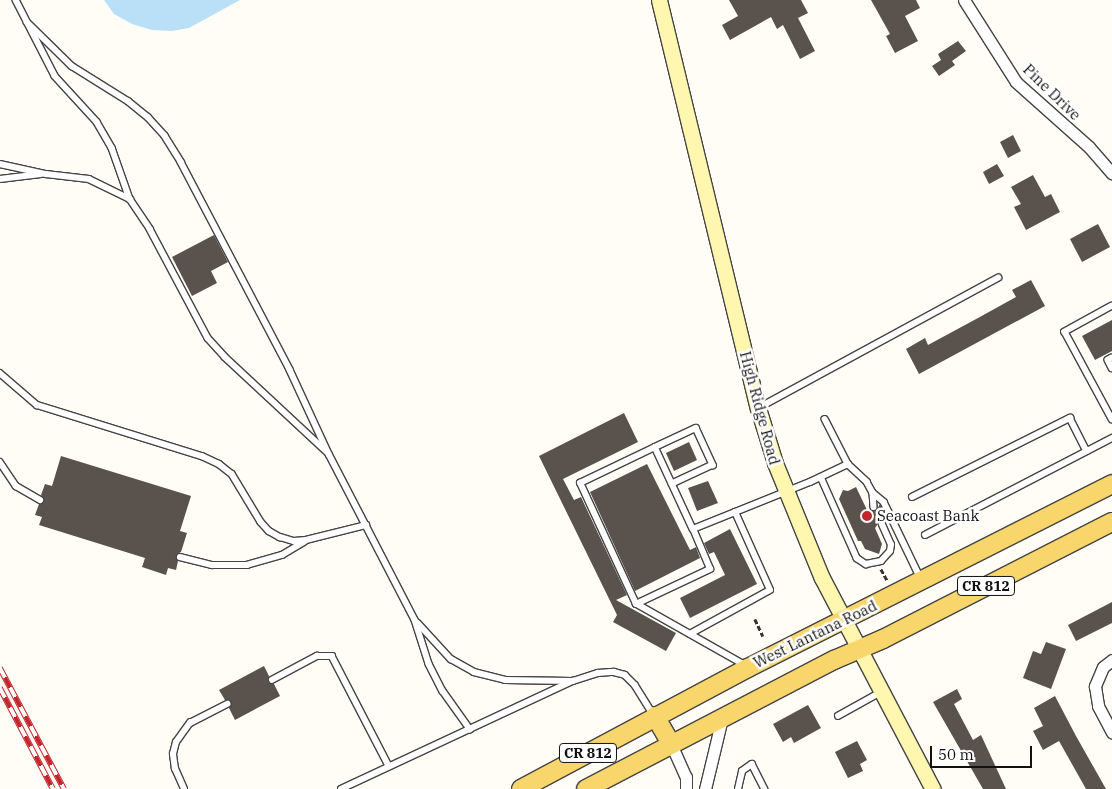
<!DOCTYPE html>
<style>
body{margin:0}
#map{position:relative;width:1112px;height:789px;overflow:hidden;background:#fffdf5;font-family:"IBM Plex Serif",serif}
div>[style]{position:absolute}
.water>*{inset:0;background:#b9e0f7}
.building>*{inset:0;background:#5a524d}
.path>*{height:2.5px;margin-top:-1.25px;transform-origin:0;background:repeating-linear-gradient(90deg,#333 0 5px,transparent 0 7.5px)}
.roads{filter:drop-shadow(1px 0 #444) drop-shadow(-1px 0 #444) drop-shadow(0 1px #444) drop-shadow(0 -1px #444)}
.lane>*{height:5.5px;margin:-2.75px;padding:0 2.75px;transform-origin:2.75px;border-radius:2.75px;background:#fff}
.street>*{height:11px;margin:-5.5px;padding:0 5.5px;transform-origin:5.5px;border-radius:5.5px;background:#fff}
.secondary>*{height:15px;margin:-7.5px;padding:0 7.5px;transform-origin:7.5px;border-radius:7.5px;background:#fff6b0}
.primary>*{height:18px;margin:-9px;padding:0 9px;transform-origin:9px;border-radius:9px;background:#f9d66b}
.rail>*{height:5.5px;margin-top:-2.75px;transform-origin:0;background:repeating-linear-gradient(90deg,#fff 0 11px,#c4262e 0 22px);box-sizing:border-box;border-block:1px solid #c4262e}
.dots>*{width:14px;height:14px;translate:-50% -50%;box-sizing:border-box;border:2px solid #fff;border-radius:50%}
span{translate:-50% -50%;white-space:nowrap;text-align:center;line-height:1.15;-webkit-text-stroke:5px #fff;paint-order:stroke}
.shield-label span{padding:1px 4px;background:#fff;border:1px solid;border-radius:4px;-webkit-text-stroke-width:0}
.shield-label{font-size:14px;color:#111;font-weight:700}
.street-label{font-size:15px;color:#111}
.poi-label{font-size:15px;color:#111}
.left{translate:0 -50%;text-align:left}
.scale{position:absolute;left:930px;top:746px;width:102px;height:22px;box-sizing:border-box;border:2px solid #111;border-top:0;padding-left:6px;font-size:15px;line-height:18px;white-space:nowrap;color:#111;-webkit-text-stroke:4px #fff;paint-order:stroke}
</style>
<div id="map">
<div class="water">
<div style="clip-path:polygon(104px 0,240px 0,189px 28px,172px 31px,152px 30px,132px 24px,114px 14px)"></div>
</div>
<div class="building">
<div style="clip-path:polygon(729px 0,801px 0,808px 13px,798px 18px,815px 51px,800px 59px,783px 25px,777px 29px,771px 17px,730px 40px,722px 25px,738px 16px)"></div>
<div style="clip-path:polygon(871px 0,916px 0,920px 8px,905px 16px,918px 41px,895px 53px,886px 36px,890px 34px)"></div>
<div style="clip-path:polygon(958px 41px,966px 51px,952px 61px,955px 65px,939px 76px,932px 66px,941px 60px,938px 54px)"></div>
<div style="clip-path:polygon(1013px 135px,1021px 151px,1008px 158px,1000px 142px)"></div>
<div style="clip-path:polygon(997px 164px,1004px 176px,989px 184px,983px 172px)"></div>
<div style="clip-path:polygon(1033px 175px,1045px 197px,1051px 194px,1060px 212px,1026px 230px,1014px 207px,1021px 204px,1011px 187px)"></div>
<div style="clip-path:polygon(1098px 224px,1110px 247px,1082px 262px,1070px 239px)"></div>
<div style="clip-path:polygon(214px 235px,228px 262px,211px 271px,217px 283px,192px 296px,172px 257px)"></div>
<div style="clip-path:polygon(1031px 280px,1045px 306px,919px 374px,906px 349px,925px 338px,928px 345px,978px 318px,1016px 297px,1012px 290px)"></div>
<div style="clip-path:polygon(1112px 320px,1112px 351px,1095px 360px,1082px 336px)"></div>
<div style="clip-path:polygon(624px 413px,638px 442px,563px 479px,574px 500px,581px 497px,627px 595px,616px 600px,676px 633px,666px 651px,613px 622px,617px 615px,539px 456px)"></div>
<div style="clip-path:polygon(689px 442px,697px 460px,674px 471px,666px 453px)"></div>
<div style="clip-path:polygon(61px 456px,191px 496px,180px 531px,187px 533px,181px 552px,176px 555px,178px 561px,176px 570px,168px 568px,166px 575px,142px 567px,145px 558px,39px 525px,42px 517px,35px 515px,39px 504px,44px 502px,41px 495px,45px 484px,52px 486px)"></div>
<div style="clip-path:polygon(647px 464px,690px 550px,696px 547px,700px 558px,635px 591px,590px 492px)"></div>
<div style="clip-path:polygon(708px 481px,718px 503px,697px 511px,688px 488px)"></div>
<div style="clip-path:polygon(856px 487px,867px 510px,876px 511px,880px 504px,888px 522px,880px 521px,875px 528px,882px 544px,879px 554px,865px 549px,861px 541px,858px 541px,839px 499px,843px 490px,848px 491px)"></div>
<div style="clip-path:polygon(730px 529px,757px 584px,690px 618px,680px 598px,725px 575px,714px 552px,709px 554px,704px 543px)"></div>
<div style="clip-path:polygon(1112px 602px,1112px 623px,1076px 641px,1068px 625px)"></div>
<div style="clip-path:polygon(1046px 642px,1066px 649px,1051px 689px,1023px 678px,1033px 651px,1041px 654px)"></div>
<div style="clip-path:polygon(264px 666px,269px 676px,268px 682px,274px 684px,280px 696px,235px 720px,229px 708px,231px 701px,225px 700px,219px 690px)"></div>
<div style="clip-path:polygon(957px 689px,962px 699px,954px 704px,973px 740px,981px 735px,1006px 789px,983px 789px,933px 702px)"></div>
<div style="clip-path:polygon(1055px 696px,1076px 736px,1106px 789px,1086px 789px,1059px 741px,1043px 750px,1033px 731px,1043px 726px,1034px 708px)"></div>
<div style="clip-path:polygon(808px 705px,821px 728px,794px 743px,791px 737px,783px 742px,773px 724px)"></div>
<div style="clip-path:polygon(857px 741px,867px 760px,860px 764px,863px 771px,848px 778px,835px 752px)"></div>
</div>
<div class="path">
<div style="left:881px;top:569px;width:13px;rotate:61deg"></div>
<div style="left:755px;top:619px;width:19px;rotate:65deg"></div>
</div>
<div class="roads">
<div class="lane">
<div style="left:16px;top:0;width:85px;rotate:62.8deg"></div>
<div style="left:55px;top:76px;width:62px;rotate:47.6deg"></div>
<div style="left:97px;top:122px;width:30px;rotate:60deg"></div>
<div style="left:112px;top:148px;width:54px;rotate:70.6deg"></div>
<div style="left:27px;top:22px;width:63px;rotate:44.4deg"></div>
<div style="left:72px;top:66px;width:66px;rotate:32deg"></div>
<div style="left:128px;top:101px;width:26px;rotate:39deg"></div>
<div style="left:148px;top:117px;width:25px;rotate:48deg"></div>
<div style="left:165px;top:136px;width:31px;rotate:58deg"></div>
<div style="left:181px;top:162px;width:235px;rotate:62.3deg"></div>
<div style="left:290px;top:370px;width:93px;rotate:65.1deg"></div>
<div style="left:329px;top:454px;width:187px;rotate:62.6deg"></div>
<div style="left:415px;top:620px;width:46px;rotate:72.3deg"></div>
<div style="left:429px;top:664px;width:30px;rotate:63deg"></div>
<div style="left:443px;top:691px;width:47px;rotate:54.6deg"></div>
<div style="left:0;top:164px;width:47px;rotate:12.3deg"></div>
<div style="left:46px;top:174px;width:43px;rotate:6.6deg"></div>
<div style="left:89px;top:179px;width:46px;rotate:26deg"></div>
<div style="left:130px;top:199px;width:36px;rotate:56deg"></div>
<div style="left:150px;top:229px;width:123px;rotate:62deg"></div>
<div style="left:208px;top:338px;width:25px;rotate:48deg"></div>
<div style="left:225px;top:357px;width:138px;rotate:42.9deg"></div>
<div style="left:0;top:179px;width:41px;rotate:-7deg"></div>
<div style="left:1112px;top:306px;width:54px;rotate:151deg"></div>
<div style="left:1065px;top:332px;width:99px;rotate:61.6deg"></div>
<div style="left:1112px;top:358px;width:4px;rotate:153deg"></div>
<div style="left:1108px;top:360px;width:9px;rotate:63deg"></div>
<div style="left:0;top:373px;width:49px;rotate:40.9deg"></div>
<div style="left:37px;top:405px;width:173px;rotate:17.2deg"></div>
<div style="left:202px;top:456px;width:19px;rotate:25deg"></div>
<div style="left:219px;top:464px;width:16px;rotate:38deg"></div>
<div style="left:232px;top:474px;width:56px;rotate:58.9deg"></div>
<div style="left:261px;top:522px;width:12px;rotate:48deg"></div>
<div style="left:269px;top:531px;width:13px;rotate:29deg"></div>
<div style="left:280px;top:537px;width:15px;rotate:16deg"></div>
<div style="left:294px;top:541px;width:12px;rotate:-5deg"></div>
<div style="left:306px;top:540px;width:62px;rotate:-14deg"></div>
<div style="left:760px;top:407px;width:271px;rotate:-28.5deg"></div>
<div style="left:825px;top:419px;width:51px;rotate:62.9deg"></div>
<div style="left:848px;top:464px;width:26px;rotate:43deg"></div>
<div style="left:867px;top:482px;width:13px;rotate:61deg"></div>
<div style="left:873px;top:493px;width:14px;rotate:39deg"></div>
<div style="left:884px;top:502px;width:85px;rotate:64.3deg"></div>
<div style="left:655px;top:447px;width:45px;rotate:-24.9deg"></div>
<div style="left:696px;top:428px;width:41px;rotate:65.3deg"></div>
<div style="left:713px;top:465px;width:45px;rotate:155.1deg"></div>
<div style="left:0;top:462px;width:29px;rotate:56deg"></div>
<div style="left:16px;top:486px;width:28px;rotate:30deg"></div>
<div style="left:821px;top:477px;width:89px;rotate:66deg"></div>
<div style="left:857px;top:558px;width:11px;rotate:34deg"></div>
<div style="left:866px;top:564px;width:15px;rotate:-11deg"></div>
<div style="left:881px;top:561px;width:13px;rotate:-48deg"></div>
<div style="left:890px;top:551px;width:6px;rotate:-81deg"></div>
<div style="left:891px;top:545px;width:22px;rotate:-114deg"></div>
<div style="left:873px;top:493px;width:14px;rotate:86deg"></div>
<div style="left:912px;top:497px;width:177px;rotate:-26.6deg"></div>
<div style="left:1070px;top:418px;width:37px;rotate:63deg"></div>
<div style="left:925px;top:535px;width:211px;rotate:-27.4deg"></div>
<div style="left:180px;top:557px;width:33px;rotate:14deg"></div>
<div style="left:212px;top:565px;width:35px"></div>
<div style="left:247px;top:565px;width:36px;rotate:-16deg"></div>
<div style="left:282px;top:555px;width:26px;rotate:-31deg"></div>
<div style="left:636px;top:604px;width:133px;rotate:-114.8deg"></div>
<div style="left:580px;top:483px;width:83px;rotate:-25.6deg"></div>
<div style="left:655px;top:447px;width:90px;rotate:65.1deg"></div>
<div style="left:418px;top:623px;width:49px;rotate:47.5deg"></div>
<div style="left:451px;top:659px;width:26px;rotate:29deg"></div>
<div style="left:474px;top:672px;width:32px;rotate:14deg"></div>
<div style="left:505px;top:680px;width:67px;rotate:0.9deg"></div>
<div style="left:690px;top:634px;width:91px;rotate:-28.8deg"></div>
<div style="left:770px;top:590px;width:85px;rotate:-114.2deg"></div>
<div style="left:746px;top:666px;width:126px;rotate:-150.6deg"></div>
<div style="left:636px;top:604px;width:82px;rotate:-25.3deg"></div>
<div style="left:710px;top:569px;width:43px;rotate:-113deg"></div>
<div style="left:693px;top:529px;width:126px;rotate:-21.9deg"></div>
<div style="left:810px;top:482px;width:42px;rotate:-25.3deg"></div>
<div style="left:272px;top:680px;width:51px;rotate:-28.1deg"></div>
<div style="left:317px;top:656px;width:15px"></div>
<div style="left:332px;top:656px;width:124px;rotate:62.6deg"></div>
<div style="left:838px;top:716px;width:49px;rotate:-29.2deg"></div>
<div style="left:184px;top:789px;width:22px;rotate:-114deg"></div>
<div style="left:175px;top:769px;width:15px;rotate:-98deg"></div>
<div style="left:173px;top:754px;width:12px;rotate:-76deg"></div>
<div style="left:176px;top:742px;width:24px;rotate:-54deg"></div>
<div style="left:190px;top:723px;width:42px;rotate:-27.2deg"></div>
<div style="left:341px;top:789px;width:256px;rotate:-25deg"></div>
<div style="left:573px;top:681px;width:26px;rotate:-18deg"></div>
<div style="left:598px;top:673px;width:16px;rotate:-4deg"></div>
<div style="left:614px;top:672px;width:11px;rotate:15deg"></div>
<div style="left:625px;top:675px;width:14px;rotate:45deg"></div>
<div style="left:635px;top:685px;width:36px;rotate:58deg"></div>
<div style="left:738px;top:789px;width:18px;rotate:-77deg"></div>
<div style="left:742px;top:771px;width:12px;rotate:-35deg"></div>
<div style="left:752px;top:764px;width:28px;rotate:63deg"></div>
</div>
<div class="street">
<div style="left:964px;top:0;width:97px;rotate:57.6deg"></div>
<div style="left:1016px;top:82px;width:98px;rotate:41.7deg"></div>
<div style="left:1089px;top:147px;width:35px;rotate:49deg"></div>
<div style="left:1112px;top:660px;width:11px;rotate:142deg"></div>
<div style="left:1103px;top:667px;width:21px;rotate:113deg"></div>
<div style="left:1095px;top:686px;width:20px;rotate:81deg"></div>
<div style="left:1098px;top:706px;width:30px;rotate:62deg"></div>
<div style="left:671px;top:744px;width:36px;rotate:66deg"></div>
<div style="left:686px;top:777px;width:12px;rotate:90deg"></div>
<div style="left:705px;top:789px;width:73px;rotate:-76.5deg"></div>
</div>
<div class="secondary">
<div style="left:659px;top:0;width:420px;rotate:76.4deg"></div>
<div style="left:758px;top:408px;width:58px;rotate:72.8deg"></div>
<div style="left:775px;top:463px;width:124px;rotate:67.8deg"></div>
<div style="left:822px;top:578px;width:238px;rotate:62.3deg"></div>
</div>
<div class="primary">
<div style="left:655px;top:716px;width:32px;rotate:60deg"></div>
<div style="left:521px;top:789px;width:257px;rotate:-28.1deg"></div>
<div style="left:748px;top:668px;width:408px;rotate:-26.8deg"></div>
<div style="left:586px;top:789px;width:280px;rotate:-27.5deg"></div>
<div style="left:834px;top:660px;width:53px;rotate:-23.2deg"></div>
<div style="left:883px;top:639px;width:257px;rotate:-27.1deg"></div>
</div>
</div>
<div class="rail">
<div style="left:0;top:668px;width:137px;rotate:62.1deg"></div>
<div style="left:0;top:688px;width:114px;rotate:62.3deg"></div>
</div>
<div class="dots">
<div style="left:867px;top:516px;background:#c4262e"></div>
</div>
<div class="shield-label">
<span style="left:986px;top:586px">CR 812</span>
<span style="left:588px;top:753px">CR 812</span>
</div>
<div class="street-label">
<span style="left:1052px;top:92px;rotate:44deg">Pine Drive</span>
<span style="left:760px;top:408px;rotate:75deg">High Ridge Road</span>
<span style="left:815px;top:634px;rotate:-26deg">West Lantana Road</span>
</div>
<div class="poi-label">
<span class="left" style="left:877px;top:516px">Seacoast Bank</span>
</div>
<div class="scale">50 m</div>
</div>
